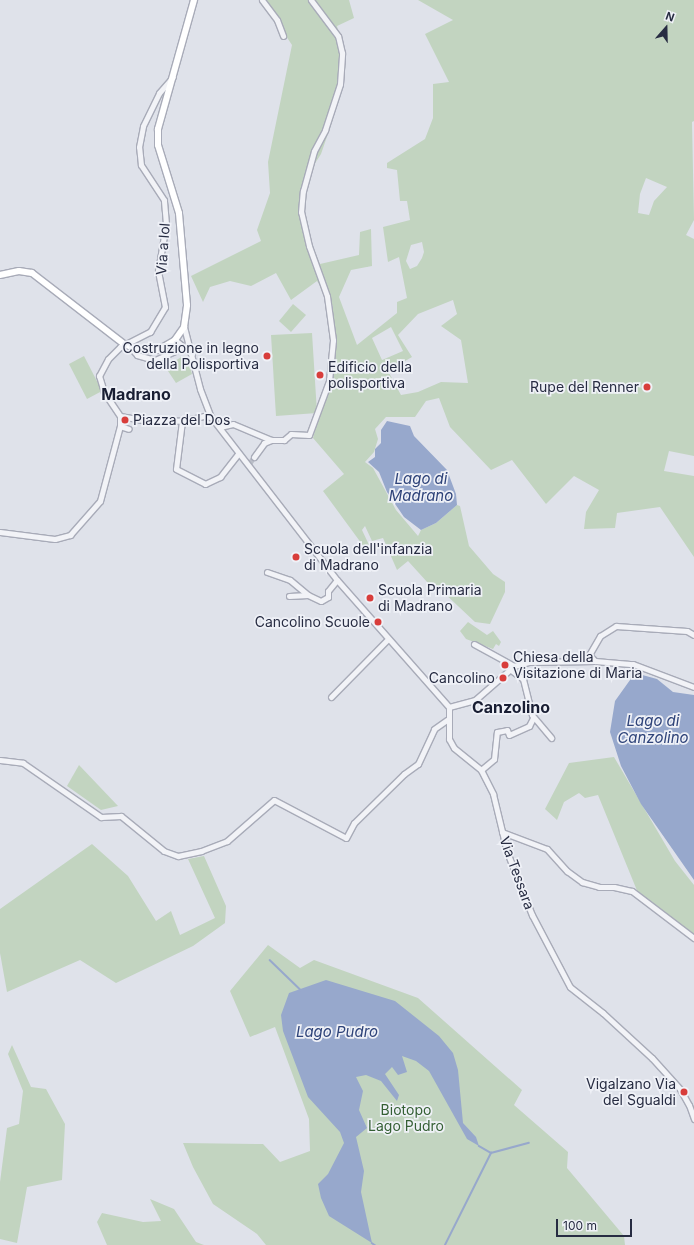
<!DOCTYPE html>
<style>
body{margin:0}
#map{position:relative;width:694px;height:1245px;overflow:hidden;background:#dfe2ea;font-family:Inter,sans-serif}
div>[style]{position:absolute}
.green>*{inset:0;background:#c2d4c0}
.water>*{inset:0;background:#97a8cc}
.stream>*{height:1.5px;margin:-0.75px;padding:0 0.75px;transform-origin:0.75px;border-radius:0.75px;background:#97a8cc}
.minor-tunnel>*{height:5px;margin-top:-2.5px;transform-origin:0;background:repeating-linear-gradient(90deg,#babec8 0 5px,transparent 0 7.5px)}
.roads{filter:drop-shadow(1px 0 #a8abb8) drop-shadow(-1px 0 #a8abb8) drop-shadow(0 1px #a8abb8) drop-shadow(0 -1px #a8abb8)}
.minor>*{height:5px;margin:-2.5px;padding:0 2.5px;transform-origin:2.5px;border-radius:2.5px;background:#f2f3f7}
.major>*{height:6px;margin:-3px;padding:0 3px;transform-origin:3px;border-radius:3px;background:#fff}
.dots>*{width:11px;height:11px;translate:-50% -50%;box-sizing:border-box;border:2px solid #eff1f7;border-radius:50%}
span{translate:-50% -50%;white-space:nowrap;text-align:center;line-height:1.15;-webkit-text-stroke:3.5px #eff1f7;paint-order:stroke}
.street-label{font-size:14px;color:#272c42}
.poi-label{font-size:14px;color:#272c42}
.right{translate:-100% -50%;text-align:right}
.left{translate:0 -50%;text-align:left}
.park-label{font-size:14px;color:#345f33}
.water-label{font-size:15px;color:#2e4379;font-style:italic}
.quarter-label{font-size:16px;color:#191e33;font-weight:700}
.north{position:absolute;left:646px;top:8px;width:40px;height:40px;-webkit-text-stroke:3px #eff1f7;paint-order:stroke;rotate:20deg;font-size:11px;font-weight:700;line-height:16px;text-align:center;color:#272c42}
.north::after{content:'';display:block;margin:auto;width:14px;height:18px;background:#272c42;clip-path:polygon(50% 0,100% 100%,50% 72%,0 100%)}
.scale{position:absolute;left:556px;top:1219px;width:76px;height:18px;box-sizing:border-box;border:2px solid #272c42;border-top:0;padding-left:5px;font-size:12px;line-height:14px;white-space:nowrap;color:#272c42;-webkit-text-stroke:3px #eff1f7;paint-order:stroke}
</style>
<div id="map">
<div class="green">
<div style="clip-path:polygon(evenodd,262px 0,349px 0,354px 18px,337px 26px,345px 61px,332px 122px,321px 154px,303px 182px,300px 216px,320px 264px,359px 255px,360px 232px,371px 229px,372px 266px,351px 270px,339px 297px,357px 345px,397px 313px,397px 302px,407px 298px,399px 257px,388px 262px,383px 227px,410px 220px,407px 201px,400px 201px,397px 170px,387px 168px,387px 163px,425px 139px,433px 118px,433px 84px,449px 82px,425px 34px,453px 20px,418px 0,694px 0,694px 121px,692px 122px,694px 220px,686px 235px,694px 239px,694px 456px,669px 451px,664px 471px,694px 476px,694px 557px,660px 507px,617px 513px,615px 528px,584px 529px,586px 512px,599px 490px,574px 476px,546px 504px,512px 460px,491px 470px,450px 427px,439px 398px,426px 401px,415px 417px,386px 417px,375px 429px,378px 439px,374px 452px,365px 462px,373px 468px,396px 510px,418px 536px,421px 530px,436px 523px,457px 505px,460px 506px,469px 546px,493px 574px,505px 582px,505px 592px,490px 624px,475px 622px,442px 591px,428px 583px,408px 561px,397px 570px,383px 538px,372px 541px,365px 526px,362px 530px,370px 547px,367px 551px,323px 491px,344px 474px,313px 438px,327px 386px,332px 327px,333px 306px,317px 281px,291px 300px,276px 273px,251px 286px,230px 281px,210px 287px,203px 302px,191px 276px,261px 241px,257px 230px,270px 193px,268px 162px,292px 45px,262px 0,646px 178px,667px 187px,654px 201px,649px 215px,638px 213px,640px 194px,646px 178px,262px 0,422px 242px,424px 252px,422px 258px,417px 266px,410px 269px,406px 261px,411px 245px,422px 242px,262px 0,453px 300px,457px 314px,441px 326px,461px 340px,468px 383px,441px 382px,418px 392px,401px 395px,388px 371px,412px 357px,398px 335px,418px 314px,453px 300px,262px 0,391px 327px,403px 351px,382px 360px,372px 338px,391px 327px)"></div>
<div style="clip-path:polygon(293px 304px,306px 315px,291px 332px,279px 321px)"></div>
<div style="clip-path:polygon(312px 333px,317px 413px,276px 416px,271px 335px)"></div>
<div style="clip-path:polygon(84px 356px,102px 391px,87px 399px,69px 364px)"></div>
<div style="clip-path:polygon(183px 356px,187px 357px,192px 374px,176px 383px,168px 371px,170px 364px)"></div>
<div style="clip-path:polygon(468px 622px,487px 635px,493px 631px,501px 642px,499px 646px,496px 644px,493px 649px,466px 639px,460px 631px)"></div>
<div style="clip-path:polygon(614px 757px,675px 861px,694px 885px,694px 935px,638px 893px,598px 795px,585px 798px,579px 793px,564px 802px,557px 820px,545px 809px,569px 763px)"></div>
<div style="clip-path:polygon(79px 765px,118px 806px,101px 810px,67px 786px)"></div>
<div style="clip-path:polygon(92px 844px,128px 876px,156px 921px,171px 911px,180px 935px,215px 918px,188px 859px,204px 856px,226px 906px,225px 923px,193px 946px,116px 983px,80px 960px,7px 992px,0 953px,0 909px)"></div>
<div style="clip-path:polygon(268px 945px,300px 968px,314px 960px,418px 998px,522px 1090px,514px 1105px,568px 1152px,567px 1168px,624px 1236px,625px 1245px,266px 1245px,257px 1234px,213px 1204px,193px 1167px,183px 1143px,263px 1144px,280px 1162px,310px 1151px,309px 1119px,275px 1027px,250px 1037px,230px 991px)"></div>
<div style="clip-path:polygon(12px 1045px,31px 1087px,46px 1089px,65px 1124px,62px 1180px,27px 1187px,17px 1243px,0 1239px,0 1182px,7px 1128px,19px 1124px,23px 1091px,8px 1054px)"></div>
<div style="clip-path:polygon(150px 1199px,174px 1209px,196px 1242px,204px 1245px,107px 1245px,97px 1222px,102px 1213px,143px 1222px,161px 1221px)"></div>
</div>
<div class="water">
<div style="clip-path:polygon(387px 421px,410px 426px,414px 436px,447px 470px,456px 494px,457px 505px,436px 523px,421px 530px,404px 517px,387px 492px,379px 472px,368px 462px,375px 457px,375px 449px,381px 443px,381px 430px)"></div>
<div style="clip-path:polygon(635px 673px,657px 679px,673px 692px,694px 695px,694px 880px,641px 804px,621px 766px,610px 732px,615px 701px)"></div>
<div style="clip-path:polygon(326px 980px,395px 1001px,439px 1036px,453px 1053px,458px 1070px,463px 1123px,476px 1137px,479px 1146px,467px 1139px,429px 1071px,416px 1061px,402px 1056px,407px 1072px,398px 1075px,392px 1067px,385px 1074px,399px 1095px,397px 1101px,381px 1081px,366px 1075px,356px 1077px,363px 1091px,359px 1110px,367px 1128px,356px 1137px,364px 1171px,361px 1192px,372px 1243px,329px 1216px,321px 1198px,318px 1184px,328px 1174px,344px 1143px,340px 1132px,308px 1097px,283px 1031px,281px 1015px,289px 993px)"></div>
</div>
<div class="stream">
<div style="left:270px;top:960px;width:43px;rotate:44.1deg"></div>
<div style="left:479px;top:1146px;width:14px;rotate:30deg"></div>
<div style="left:491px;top:1153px;width:39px;rotate:-15deg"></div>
<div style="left:372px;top:1243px;width:4px;rotate:34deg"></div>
<div style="left:445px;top:1245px;width:103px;rotate:-63.4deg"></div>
</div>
<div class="minor-tunnel">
<div style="left:250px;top:463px;width:7px;rotate:-56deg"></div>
</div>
<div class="roads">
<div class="minor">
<div style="left:262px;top:0;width:25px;rotate:53deg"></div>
<div style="left:277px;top:20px;width:17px;rotate:69deg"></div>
<div style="left:184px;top:327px;width:64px;rotate:75.5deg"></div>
<div style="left:200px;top:389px;width:30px;rotate:69deg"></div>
<div style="left:211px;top:417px;width:206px;rotate:52.3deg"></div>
<div style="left:337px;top:580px;width:169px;rotate:48.6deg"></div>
<div style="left:175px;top:340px;width:22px;rotate:39deg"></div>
<div style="left:129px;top:346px;width:12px;rotate:48deg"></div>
<div style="left:137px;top:355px;width:19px;rotate:16deg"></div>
<div style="left:155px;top:360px;width:30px;rotate:-24deg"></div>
<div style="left:120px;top:416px;width:23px;rotate:10deg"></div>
<div style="left:143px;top:420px;width:39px;rotate:1deg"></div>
<div style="left:182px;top:421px;width:23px;rotate:-13deg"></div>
<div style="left:204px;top:416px;width:7px;rotate:8deg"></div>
<div style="left:182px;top:421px;width:48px;rotate:97.1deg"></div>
<div style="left:176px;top:469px;width:33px;rotate:27deg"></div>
<div style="left:205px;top:484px;width:17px;rotate:-25deg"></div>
<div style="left:220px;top:477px;width:29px;rotate:-52deg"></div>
<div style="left:120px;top:426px;width:9px;rotate:18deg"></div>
<div style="left:220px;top:427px;width:13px;rotate:-13deg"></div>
<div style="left:233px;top:424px;width:41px;rotate:22.8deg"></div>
<div style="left:271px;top:440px;width:13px"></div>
<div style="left:284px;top:440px;width:9px;rotate:-41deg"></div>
<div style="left:291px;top:434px;width:18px;rotate:3deg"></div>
<div style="left:309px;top:435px;width:58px;rotate:-69.7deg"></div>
<div style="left:329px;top:381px;width:41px;rotate:-84.4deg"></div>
<div style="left:333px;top:340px;width:44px;rotate:-97.8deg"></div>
<div style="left:327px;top:296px;width:53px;rotate:-109.8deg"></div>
<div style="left:309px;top:246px;width:35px;rotate:-103deg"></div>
<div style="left:301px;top:212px;width:21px;rotate:-85deg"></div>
<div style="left:303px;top:191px;width:41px;rotate:-74.6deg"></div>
<div style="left:314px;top:151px;width:24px;rotate:-62deg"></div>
<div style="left:325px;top:130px;width:48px;rotate:-71.9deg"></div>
<div style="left:340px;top:84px;width:31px;rotate:-86deg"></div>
<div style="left:342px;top:53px;width:17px;rotate:-103deg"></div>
<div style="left:338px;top:36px;width:45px;rotate:-126.9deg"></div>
<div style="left:254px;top:457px;width:17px;rotate:-54deg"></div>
<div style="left:264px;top:443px;width:8px;rotate:-23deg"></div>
<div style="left:0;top:532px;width:55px;rotate:7.3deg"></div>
<div style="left:55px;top:539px;width:16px;rotate:-15deg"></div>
<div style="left:70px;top:535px;width:45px;rotate:-48.6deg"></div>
<div style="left:100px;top:501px;width:78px;rotate:-75.1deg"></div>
<div style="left:120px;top:426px;width:10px;rotate:-90deg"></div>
<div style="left:120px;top:416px;width:29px;rotate:-124deg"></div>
<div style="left:104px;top:392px;width:17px;rotate:-107deg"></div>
<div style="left:99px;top:376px;width:19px;rotate:-62deg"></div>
<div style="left:108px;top:359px;width:17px;rotate:-45deg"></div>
<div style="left:120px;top:347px;width:34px;rotate:-27deg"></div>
<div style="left:150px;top:332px;width:29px;rotate:-59deg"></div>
<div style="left:165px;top:307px;width:37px;rotate:-101deg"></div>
<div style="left:158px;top:271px;width:48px;rotate:-80.3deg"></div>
<div style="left:166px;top:224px;width:24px;rotate:-95deg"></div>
<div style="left:164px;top:200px;width:42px;rotate:-123.3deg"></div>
<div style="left:141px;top:165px;width:18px;rotate:-96deg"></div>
<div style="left:139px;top:147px;width:21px;rotate:-79deg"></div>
<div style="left:143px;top:126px;width:37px;rotate:-64deg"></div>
<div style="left:159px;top:93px;width:21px;rotate:-49deg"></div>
<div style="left:267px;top:572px;width:24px;rotate:19deg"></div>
<div style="left:290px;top:580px;width:23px;rotate:40deg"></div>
<div style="left:308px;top:595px;width:14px;rotate:25deg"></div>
<div style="left:321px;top:601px;width:8px;rotate:-30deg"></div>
<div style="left:328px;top:597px;width:6px;rotate:-90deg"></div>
<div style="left:328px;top:591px;width:14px;rotate:-51deg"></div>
<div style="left:289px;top:596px;width:19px;rotate:-3deg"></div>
<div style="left:474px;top:644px;width:46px;rotate:28.8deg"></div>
<div style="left:595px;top:661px;width:8px;rotate:-135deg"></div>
<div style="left:589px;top:655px;width:22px;rotate:-60deg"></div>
<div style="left:600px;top:636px;width:19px;rotate:-32deg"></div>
<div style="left:616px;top:626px;width:71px;rotate:4deg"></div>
<div style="left:687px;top:631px;width:8px;rotate:30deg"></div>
<div style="left:511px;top:670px;width:15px;rotate:37deg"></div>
<div style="left:523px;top:679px;width:37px;rotate:76deg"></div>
<div style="left:532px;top:715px;width:30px;rotate:50deg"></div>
<div style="left:331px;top:697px;width:81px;rotate:-45.5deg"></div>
<div style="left:449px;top:707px;width:32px;rotate:90deg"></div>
<div style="left:449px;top:739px;width:10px;rotate:61deg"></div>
<div style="left:454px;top:748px;width:35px;rotate:39deg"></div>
<div style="left:481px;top:770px;width:27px;rotate:63deg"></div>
<div style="left:493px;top:794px;width:60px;rotate:76.4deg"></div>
<div style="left:507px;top:852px;width:68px;rotate:68.4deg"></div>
<div style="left:532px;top:915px;width:81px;rotate:62.2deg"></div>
<div style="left:570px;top:987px;width:42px;rotate:38.2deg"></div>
<div style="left:603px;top:1013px;width:67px;rotate:42.6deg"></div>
<div style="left:652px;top:1058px;width:42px;rotate:47.9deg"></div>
<div style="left:680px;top:1089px;width:18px;rotate:61deg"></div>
<div style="left:689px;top:1105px;width:15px;rotate:70deg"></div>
<div style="left:449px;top:707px;width:27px;rotate:-15deg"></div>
<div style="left:475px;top:700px;width:52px;rotate:-41.1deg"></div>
<div style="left:514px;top:666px;width:16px;rotate:-15deg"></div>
<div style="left:529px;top:662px;width:66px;rotate:-0.9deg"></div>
<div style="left:595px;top:661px;width:38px;rotate:5deg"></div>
<div style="left:633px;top:664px;width:65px;rotate:20.7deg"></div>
<div style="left:0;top:760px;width:23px;rotate:7deg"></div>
<div style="left:23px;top:763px;width:95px;rotate:34.7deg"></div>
<div style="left:101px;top:817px;width:20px;rotate:-3deg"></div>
<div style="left:121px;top:816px;width:55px;rotate:39.1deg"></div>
<div style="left:164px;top:851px;width:15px;rotate:20deg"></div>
<div style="left:178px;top:856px;width:24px;rotate:-12deg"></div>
<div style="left:201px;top:851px;width:28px;rotate:-21deg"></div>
<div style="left:227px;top:841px;width:62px;rotate:-41.1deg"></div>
<div style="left:274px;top:800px;width:81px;rotate:27.8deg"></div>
<div style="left:346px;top:838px;width:17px;rotate:-62deg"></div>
<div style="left:354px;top:823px;width:70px;rotate:-44.4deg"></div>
<div style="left:404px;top:774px;width:17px;rotate:-36deg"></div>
<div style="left:418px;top:764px;width:38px;rotate:-65deg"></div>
<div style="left:434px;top:729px;width:16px;rotate:-35deg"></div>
<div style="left:481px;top:770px;width:17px;rotate:-40deg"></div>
<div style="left:494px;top:759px;width:27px;rotate:-84deg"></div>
<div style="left:497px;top:732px;width:10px;rotate:-11deg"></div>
<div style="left:507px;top:730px;width:5px;rotate:68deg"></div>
<div style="left:509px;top:735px;width:22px;rotate:-24deg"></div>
<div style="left:529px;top:726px;width:9px;rotate:-63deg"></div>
<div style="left:502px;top:832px;width:48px;rotate:20.7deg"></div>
<div style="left:547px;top:849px;width:30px;rotate:48deg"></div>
<div style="left:567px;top:871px;width:19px;rotate:36deg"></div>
<div style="left:582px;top:882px;width:18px;rotate:16deg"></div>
<div style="left:599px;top:887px;width:15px"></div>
<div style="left:614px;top:887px;width:18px;rotate:13deg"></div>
<div style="left:632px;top:891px;width:78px;rotate:37.2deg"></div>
</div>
<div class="major">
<div style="left:0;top:275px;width:19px;rotate:-12deg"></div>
<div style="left:19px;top:271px;width:13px;rotate:9deg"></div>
<div style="left:32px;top:273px;width:116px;rotate:37.7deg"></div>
<div style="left:124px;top:344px;width:14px;rotate:21deg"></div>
<div style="left:137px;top:349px;width:21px;rotate:3deg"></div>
<div style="left:158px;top:350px;width:20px;rotate:-30deg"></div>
<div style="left:175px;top:340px;width:16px;rotate:-55deg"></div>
<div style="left:184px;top:327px;width:22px;rotate:-82deg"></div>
<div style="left:187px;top:305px;width:92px;rotate:-95deg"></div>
<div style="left:179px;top:213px;width:71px;rotate:-107.2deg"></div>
<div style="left:158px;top:145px;width:16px;rotate:-90deg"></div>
<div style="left:158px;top:129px;width:134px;rotate:-74.4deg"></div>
</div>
</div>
<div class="dots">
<div style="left:267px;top:356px;background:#d83d3b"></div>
<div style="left:320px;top:375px;background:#d83d3b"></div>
<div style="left:647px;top:387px;background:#d83d3b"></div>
<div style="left:125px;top:420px;background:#d83d3b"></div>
<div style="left:296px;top:557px;background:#d83d3b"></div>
<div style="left:370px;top:598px;background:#d83d3b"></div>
<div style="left:378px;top:622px;background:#d83d3b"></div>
<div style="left:505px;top:665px;background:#d83d3b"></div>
<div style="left:503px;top:678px;background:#d83d3b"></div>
<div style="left:684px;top:1092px;background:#d83d3b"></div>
</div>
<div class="street-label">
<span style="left:163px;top:249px;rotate:-86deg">Via a Iol</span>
<span style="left:517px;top:873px;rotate:70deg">Via Tessara</span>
</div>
<div class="poi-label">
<span class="right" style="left:259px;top:356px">Costruzione in legno<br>della Polisportiva</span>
<span class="left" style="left:328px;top:375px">Edificio della<br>polisportiva</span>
<span class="right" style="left:639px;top:387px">Rupe del Renner</span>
<span class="left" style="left:133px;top:420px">Piazza del Dos</span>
<span class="left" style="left:304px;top:557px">Scuola dell'infanzia<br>di Madrano</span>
<span class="left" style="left:378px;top:598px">Scuola Primaria<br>di Madrano</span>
<span class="right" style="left:370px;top:622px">Cancolino Scuole</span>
<span class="left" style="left:513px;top:665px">Chiesa della<br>Visitazione di Maria</span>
<span class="right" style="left:495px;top:678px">Cancolino</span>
<span class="right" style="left:676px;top:1092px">Vigalzano Via<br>del Sgualdi</span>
</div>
<div class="park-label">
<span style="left:406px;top:1118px">Biotopo<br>Lago Pudro</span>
</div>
<div class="water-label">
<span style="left:421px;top:487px">Lago di<br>Madrano</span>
<span style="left:653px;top:729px">Lago di<br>Canzolino</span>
<span style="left:337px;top:1032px">Lago Pudro</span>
</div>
<div class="quarter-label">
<span style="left:136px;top:394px">Madrano</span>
<span style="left:511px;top:707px">Canzolino</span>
</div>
<div class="north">N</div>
<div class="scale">100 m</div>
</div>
